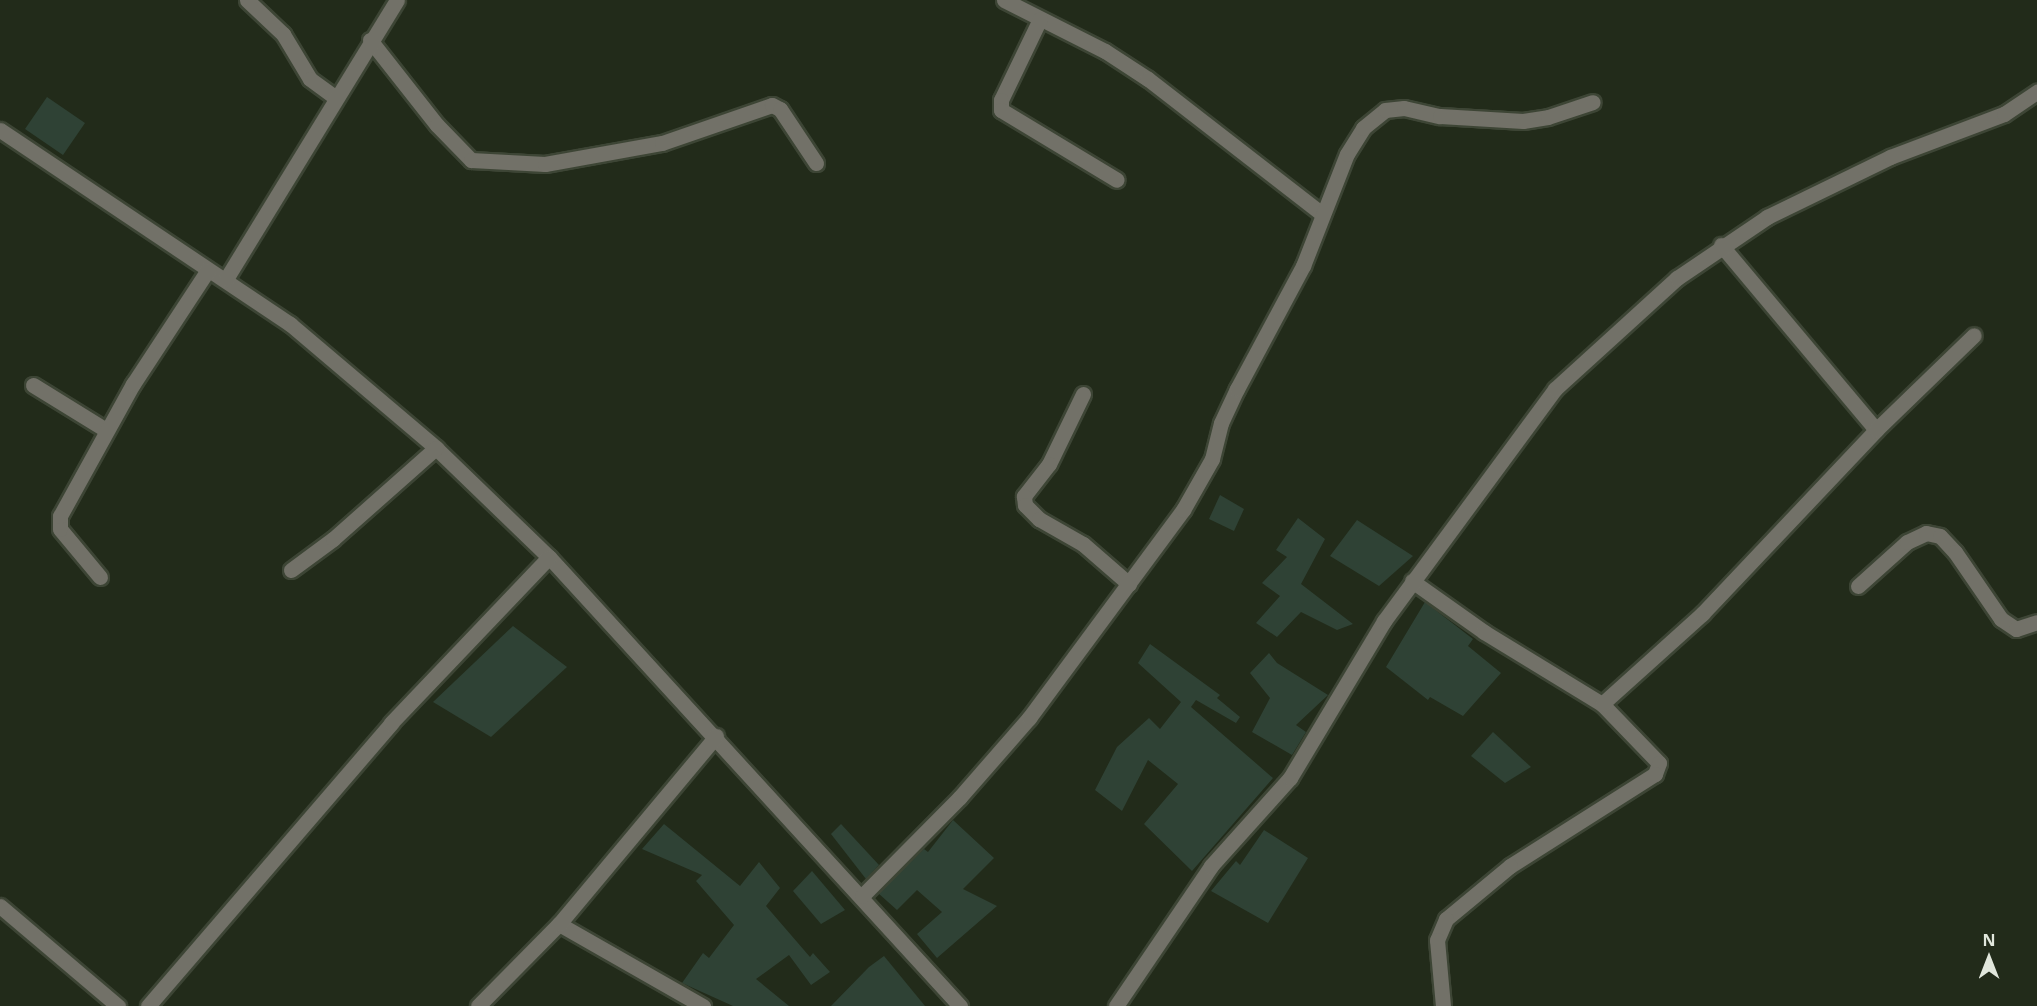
<!DOCTYPE html>
<style>
body{margin:0}
#map{position:relative;width:2037px;height:1006px;overflow:hidden;background:#222b1a;font-family:"Open Sans",sans-serif}
div>[style]{position:absolute}
.building>*{inset:0;background:#2f4235}
.roads{filter:drop-shadow(2px 0 #3d4535) drop-shadow(-2px 0 #3d4535) drop-shadow(0 2px #3d4535) drop-shadow(0 -2px #3d4535)}
.minor>*{height:15px;margin:-7.5px;padding:0 7.5px;transform-origin:7.5px;border-radius:7.5px;background:#727168}
span{translate:-50% -50%;white-space:nowrap;text-align:center;line-height:1.15;-webkit-text-stroke:6px #222b1a;paint-order:stroke}
.north{position:absolute;left:1959px;top:928px;width:60px;height:60px;-webkit-text-stroke:4px #222b1a;paint-order:stroke;rotate:0deg;font-size:16px;font-weight:700;line-height:24px;text-align:center;color:#e1e7dc}
.north::after{content:'';display:block;margin:auto;width:21px;height:27px;background:#e1e7dc;clip-path:polygon(50% 0,100% 100%,50% 72%,0 100%)}
</style>
<div id="map">
<div class="building">
<div style="clip-path:polygon(47px 97px,85px 123px,63px 155px,25px 129px)"></div>
<div style="clip-path:polygon(1220px 495px,1244px 509px,1234px 531px,1209px 519px)"></div>
<div style="clip-path:polygon(1298px 518px,1325px 539px,1301px 584px,1353px 624px,1337px 630px,1301px 612px,1277px 637px,1256px 623px,1280px 596px,1262px 583px,1287px 557px,1276px 550px)"></div>
<div style="clip-path:polygon(1357px 520px,1413px 556px,1379px 586px,1330px 556px)"></div>
<div style="clip-path:polygon(1425px 602px,1473px 639px,1468px 646px,1501px 673px,1463px 716px,1430px 697px,1428px 700px,1386px 667px)"></div>
<div style="clip-path:polygon(513px 626px,567px 667px,491px 737px,433px 702px)"></div>
<div style="clip-path:polygon(1150px 644px,1220px 695px,1217px 698px,1240px 717px,1236px 723px,1196px 700px,1191px 707px,1273px 778px,1192px 871px,1144px 824px,1178px 784px,1148px 760px,1122px 811px,1095px 790px,1117px 747px,1149px 718px,1160px 729px,1181px 702px,1138px 663px)"></div>
<div style="clip-path:polygon(1269px 653px,1277px 663px,1328px 695px,1296px 725px,1306px 732px,1292px 755px,1252px 732px,1270px 698px,1250px 673px)"></div>
<div style="clip-path:polygon(1493px 732px,1531px 767px,1505px 783px,1471px 756px)"></div>
<div style="clip-path:polygon(953px 820px,994px 858px,963px 889px,997px 906px,937px 958px,917px 934px,942px 912px,917px 890px,897px 910px,878px 893px,924px 849px,928px 852px)"></div>
<div style="clip-path:polygon(664px 824px,740px 886px,759px 862px,780px 888px,766px 906px,810px 957px,813px 953px,830px 972px,811px 985px,789px 955px,756px 979px,789px 1006px,733px 1006px,682px 983px,703px 953px,709px 958px,734px 925px,696px 881px,702px 875px,642px 849px)"></div>
<div style="clip-path:polygon(841px 824px,879px 865px,866px 879px,831px 834px)"></div>
<div style="clip-path:polygon(1264px 830px,1308px 858px,1268px 923px,1211px 891px,1236px 861px,1240px 865px)"></div>
<div style="clip-path:polygon(812px 871px,845px 910px,821px 924px,793px 891px)"></div>
<div style="clip-path:polygon(884px 956px,925px 1006px,831px 1006px,869px 967px)"></div>
</div>
<div class="roads">
<div class="minor">
<div style="left:247px;top:0;width:50px;rotate:43.4deg"></div>
<div style="left:283px;top:34px;width:52px;rotate:59deg"></div>
<div style="left:310px;top:79px;width:32px;rotate:36deg"></div>
<div style="left:1004px;top:0;width:113px;rotate:26.8deg"></div>
<div style="left:1105px;top:51px;width:51px;rotate:33.1deg"></div>
<div style="left:1148px;top:79px;width:220px;rotate:37.8deg"></div>
<div style="left:1040px;top:19px;width:90px;rotate:115.7deg"></div>
<div style="left:1001px;top:100px;width:10px;rotate:90deg"></div>
<div style="left:1001px;top:110px;width:135px;rotate:31.1deg"></div>
<div style="left:370px;top:40px;width:108px;rotate:51.8deg"></div>
<div style="left:437px;top:125px;width:49px;rotate:45.8deg"></div>
<div style="left:471px;top:160px;width:74px;rotate:3.1deg"></div>
<div style="left:545px;top:164px;width:119px;rotate:-10.2deg"></div>
<div style="left:662px;top:143px;width:116px;rotate:-19.1deg"></div>
<div style="left:772px;top:105px;width:9px;rotate:27deg"></div>
<div style="left:780px;top:109px;width:65px;rotate:56.3deg"></div>
<div style="left:0;top:130px;width:349px;rotate:33.8deg"></div>
<div style="left:290px;top:324px;width:192px;rotate:40.3deg"></div>
<div style="left:436px;top:448px;width:157px;rotate:44deg"></div>
<div style="left:549px;top:557px;width:609px;rotate:47.53deg"></div>
<div style="left:1721px;top:245px;width:241px;rotate:50deg"></div>
<div style="left:226px;top:279px;width:327px;rotate:-58.5deg"></div>
<div style="left:33px;top:385px;width:86px;rotate:31.7deg"></div>
<div style="left:1083px;top:394px;width:78px;rotate:115.9deg"></div>
<div style="left:1049px;top:464px;width:41px;rotate:128deg"></div>
<div style="left:1024px;top:496px;width:9px;rotate:84deg"></div>
<div style="left:1025px;top:505px;width:20px;rotate:45deg"></div>
<div style="left:1039px;top:519px;width:51px;rotate:29.6deg"></div>
<div style="left:1083px;top:544px;width:61px;rotate:41deg"></div>
<div style="left:291px;top:570px;width:52px;rotate:-36.4deg"></div>
<div style="left:333px;top:539px;width:137px;rotate:-41.5deg"></div>
<div style="left:100px;top:577px;width:62px;rotate:-129.8deg"></div>
<div style="left:60px;top:529px;width:13px;rotate:-90deg"></div>
<div style="left:60px;top:516px;width:151px;rotate:-61.1deg"></div>
<div style="left:133px;top:384px;width:136px;rotate:-56.7deg"></div>
<div style="left:1412px;top:581px;width:88px;rotate:35.3deg"></div>
<div style="left:1484px;top:632px;width:138px;rotate:31.4deg"></div>
<div style="left:1602px;top:704px;width:82px;rotate:46deg"></div>
<div style="left:1659px;top:763px;width:12px;rotate:110deg"></div>
<div style="left:1655px;top:774px;width:172px;rotate:147.6deg"></div>
<div style="left:1510px;top:866px;width:83px;rotate:140.4deg"></div>
<div style="left:1446px;top:919px;width:23px;rotate:113deg"></div>
<div style="left:1437px;top:940px;width:66px;rotate:84.8deg"></div>
<div style="left:1858px;top:586px;width:66px;rotate:-41.9deg"></div>
<div style="left:1907px;top:542px;width:21px;rotate:-25deg"></div>
<div style="left:1926px;top:533px;width:14px;rotate:12deg"></div>
<div style="left:1940px;top:536px;width:22px;rotate:47deg"></div>
<div style="left:1955px;top:552px;width:81px;rotate:55.5deg"></div>
<div style="left:2001px;top:619px;width:18px;rotate:34deg"></div>
<div style="left:2016px;top:629px;width:22px;rotate:-18deg"></div>
<div style="left:1602px;top:704px;width:135px;rotate:-42deg"></div>
<div style="left:1702px;top:614px;width:253px;rotate:-46.6deg"></div>
<div style="left:1876px;top:430px;width:136px;rotate:-44.1deg"></div>
<div style="left:862px;top:896px;width:139px;rotate:-45.3deg"></div>
<div style="left:960px;top:797px;width:105px;rotate:-48.9deg"></div>
<div style="left:1029px;top:718px;width:259px;rotate:-53.5deg"></div>
<div style="left:1183px;top:510px;width:59px;rotate:-60.4deg"></div>
<div style="left:1212px;top:459px;width:37px;rotate:-76deg"></div>
<div style="left:1221px;top:423px;width:38px;rotate:-65deg"></div>
<div style="left:1237px;top:389px;width:140px;rotate:-61.8deg"></div>
<div style="left:1303px;top:266px;width:120px;rotate:-68.6deg"></div>
<div style="left:1347px;top:154px;width:31px;rotate:-58deg"></div>
<div style="left:1363px;top:128px;width:28px;rotate:-39deg"></div>
<div style="left:1385px;top:110px;width:19px;rotate:-6deg"></div>
<div style="left:1404px;top:108px;width:37px;rotate:13deg"></div>
<div style="left:1440px;top:116px;width:83px;rotate:3.4deg"></div>
<div style="left:1523px;top:121px;width:25px;rotate:-9deg"></div>
<div style="left:1548px;top:117px;width:47px;rotate:-18.4deg"></div>
<div style="left:0;top:906px;width:155px;rotate:40.3deg"></div>
<div style="left:559px;top:924px;width:166px;rotate:29.7deg"></div>
<div style="left:148px;top:1006px;width:373px;rotate:-49.3deg"></div>
<div style="left:391px;top:723px;width:229px;rotate:-46.4deg"></div>
<div style="left:478px;top:1006px;width:115px;rotate:-45.4deg"></div>
<div style="left:559px;top:924px;width:245px;rotate:-50.1deg"></div>
<div style="left:1116px;top:1006px;width:169px;rotate:-55.8deg"></div>
<div style="left:1211px;top:866px;width:118px;rotate:-48.1deg"></div>
<div style="left:1290px;top:778px;width:183px;rotate:-59.1deg"></div>
<div style="left:1384px;top:621px;width:288px;rotate:-53.6deg"></div>
<div style="left:1555px;top:389px;width:165px;rotate:-42.3deg"></div>
<div style="left:1677px;top:278px;width:109px;rotate:-34.1deg"></div>
<div style="left:1767px;top:217px;width:137px;rotate:-26deg"></div>
<div style="left:1890px;top:157px;width:122px;rotate:-20.7deg"></div>
<div style="left:2004px;top:114px;width:40px;rotate:-34deg"></div>
</div>
</div>
<div class="north">N</div>
</div>
